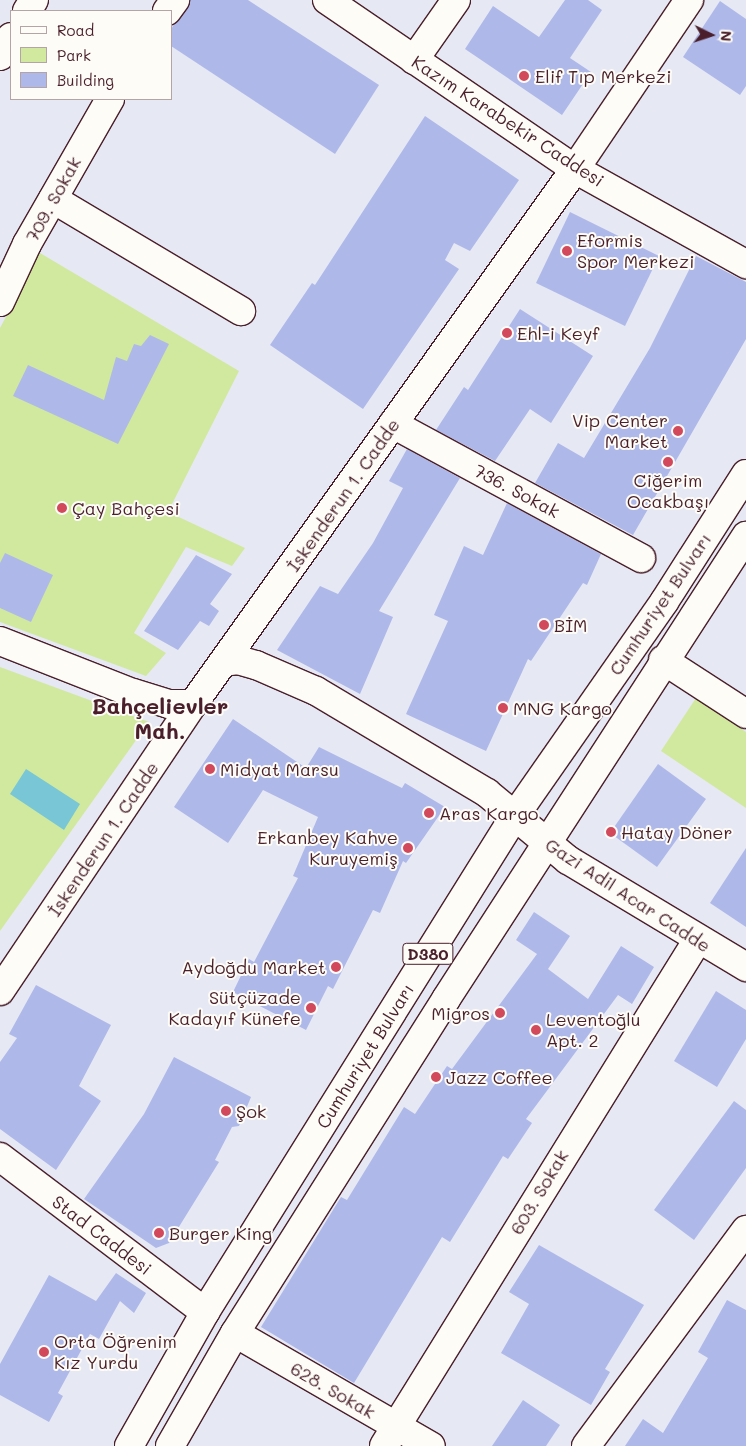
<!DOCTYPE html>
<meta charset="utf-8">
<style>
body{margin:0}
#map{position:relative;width:746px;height:1446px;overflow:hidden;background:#e6e8f3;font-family:Mali,sans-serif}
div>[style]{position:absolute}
.green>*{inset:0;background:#d1e99f}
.water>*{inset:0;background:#78c6d6}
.building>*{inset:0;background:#afb9e9}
.roads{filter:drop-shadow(1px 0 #4a1f2b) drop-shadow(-1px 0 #4a1f2b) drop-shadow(0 1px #4a1f2b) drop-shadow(0 -1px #4a1f2b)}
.minor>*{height:28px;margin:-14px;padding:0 14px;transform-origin:14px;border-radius:14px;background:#fdfcf7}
.major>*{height:28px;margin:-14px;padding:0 14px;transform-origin:14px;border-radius:14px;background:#fdfcf7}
.dots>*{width:14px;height:14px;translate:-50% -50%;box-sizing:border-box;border:2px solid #fdfcf7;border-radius:50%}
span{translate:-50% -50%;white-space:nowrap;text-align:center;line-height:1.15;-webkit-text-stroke:4px #fdfcf7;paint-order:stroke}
.shield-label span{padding:1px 4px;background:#fdfcf7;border:1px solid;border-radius:4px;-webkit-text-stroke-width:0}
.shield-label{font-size:16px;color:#4a1f2b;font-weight:700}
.poi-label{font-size:18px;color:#4a1f2b}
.left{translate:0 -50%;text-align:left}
.right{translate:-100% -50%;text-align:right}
.street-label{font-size:18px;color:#4a1f2b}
.district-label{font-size:22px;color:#4a1f2b;font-weight:700}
.legend{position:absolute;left:10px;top:10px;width:162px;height:90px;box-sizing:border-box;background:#fdfcf7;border:1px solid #b5a4a5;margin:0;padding:6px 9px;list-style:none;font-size:15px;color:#4a1f2b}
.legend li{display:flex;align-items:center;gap:10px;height:25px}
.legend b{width:25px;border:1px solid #b5a4a5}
.north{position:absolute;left:686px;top:10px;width:50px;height:50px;-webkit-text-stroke:4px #fdfcf7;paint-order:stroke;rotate:94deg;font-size:14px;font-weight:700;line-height:20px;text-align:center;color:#4a1f2b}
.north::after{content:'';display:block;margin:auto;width:18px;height:22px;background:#4a1f2b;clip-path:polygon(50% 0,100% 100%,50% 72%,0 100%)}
</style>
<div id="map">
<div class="green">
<div style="clip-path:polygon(40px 253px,239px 371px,168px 512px,245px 548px,232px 566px,186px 547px,134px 633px,166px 653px,146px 676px,0 622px,0 328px)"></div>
<div style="clip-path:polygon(0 667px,149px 722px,0 931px)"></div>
<div style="clip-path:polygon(696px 698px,746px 732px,746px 808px,661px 751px)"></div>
</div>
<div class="water">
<div style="clip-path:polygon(26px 769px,80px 804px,64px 830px,10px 794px)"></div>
</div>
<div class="building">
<div style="clip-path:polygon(190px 0,248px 0,379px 85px,335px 154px,171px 46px,171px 29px)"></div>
<div style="clip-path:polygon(565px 0,588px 0,602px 10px,570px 58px,591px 72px,562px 115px,465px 49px,493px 6px,539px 37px)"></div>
<div style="clip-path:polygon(720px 1px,746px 19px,746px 86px,740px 95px,683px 57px)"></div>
<div style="clip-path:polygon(425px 116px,519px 180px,470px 251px,454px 243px,445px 260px,459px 269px,363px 409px,270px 345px,312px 283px,315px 285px)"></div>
<div style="clip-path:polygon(570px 212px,659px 256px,625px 326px,536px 283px)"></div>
<div style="clip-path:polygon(696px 256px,746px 282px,746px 339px,633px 535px,535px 483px,558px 443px,584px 458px,650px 348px)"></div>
<div style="clip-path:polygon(520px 309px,593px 356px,551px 423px,530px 409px,495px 461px,436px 430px,464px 387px,468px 390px)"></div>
<div style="clip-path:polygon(150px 335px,169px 344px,118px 444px,13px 396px,28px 365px,104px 400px,116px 357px,127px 361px,134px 344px,141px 346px)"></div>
<div style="clip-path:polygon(407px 449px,460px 478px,379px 611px,393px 617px,360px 694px,277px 650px,320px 586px,338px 594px,373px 543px,403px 488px,389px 481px)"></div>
<div style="clip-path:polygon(507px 503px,601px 554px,587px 585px,583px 583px,531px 661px,528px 659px,486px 751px,406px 714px,448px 621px,434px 615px,464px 546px,483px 555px)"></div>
<div style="clip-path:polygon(5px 553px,53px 575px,31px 622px,0 608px,0 563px)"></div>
<div style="clip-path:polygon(196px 555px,232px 574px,210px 604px,219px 611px,209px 626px,200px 621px,178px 650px,144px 631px)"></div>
<div style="clip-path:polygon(233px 719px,306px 768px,319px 747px,402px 788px,405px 783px,445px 807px,406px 863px,403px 861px,380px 913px,373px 910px,333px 989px,328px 986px,306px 1030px,233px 992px,249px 959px,254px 962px,298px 878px,293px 876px,318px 817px,263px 790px,228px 843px,174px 807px)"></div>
<div style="clip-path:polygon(658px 764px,706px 799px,657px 867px,610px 833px)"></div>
<div style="clip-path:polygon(746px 848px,746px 927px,710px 903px)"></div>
<div style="clip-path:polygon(534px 912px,570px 936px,548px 969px,588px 999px,621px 946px,654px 967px,632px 1004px,618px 995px,526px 1119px,532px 1123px,508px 1159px,503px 1156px,450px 1242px,442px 1237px,354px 1383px,261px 1327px,341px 1197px,347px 1200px,404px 1107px,415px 1114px,447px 1066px,452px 1069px,537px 954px,516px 940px)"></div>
<div style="clip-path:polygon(36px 985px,111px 1025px,79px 1086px,101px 1101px,56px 1170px,0 1129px,0 1062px,17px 1038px,9px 1034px)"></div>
<div style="clip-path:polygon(716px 991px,746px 1010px,746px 1039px,717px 1087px,674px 1061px)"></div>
<div style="clip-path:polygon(174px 1057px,251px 1097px,239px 1126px,232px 1127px,215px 1160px,219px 1162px,169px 1243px,156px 1248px,84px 1199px,144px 1114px)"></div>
<div style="clip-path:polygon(734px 1101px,746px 1110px,746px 1168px,694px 1240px,654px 1210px)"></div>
<div style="clip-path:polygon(539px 1245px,644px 1305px,605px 1369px,610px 1372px,591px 1405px,501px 1353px,529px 1304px,509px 1292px)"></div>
<div style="clip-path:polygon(116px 1273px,146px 1293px,134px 1313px,120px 1301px,99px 1339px,90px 1334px,58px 1393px,63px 1396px,49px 1422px,0 1395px,0 1364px,49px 1275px,96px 1301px)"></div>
<div style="clip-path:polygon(727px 1300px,746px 1310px,746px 1446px,625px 1446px,643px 1419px,663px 1433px,708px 1358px,698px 1352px)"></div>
<div style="clip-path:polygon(523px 1400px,560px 1425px,546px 1446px,492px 1446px)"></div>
</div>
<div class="roads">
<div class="minor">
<div style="left:327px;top:0;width:300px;rotate:34.3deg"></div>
<div style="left:575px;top:169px;width:196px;rotate:29.1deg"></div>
<div style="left:27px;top:11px;width:13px;rotate:-58deg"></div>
<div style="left:167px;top:11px;width:14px;rotate:-54deg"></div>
<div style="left:0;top:56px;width:22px;rotate:-60deg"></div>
<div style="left:414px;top:60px;width:73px;rotate:-55deg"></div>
<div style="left:53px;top:199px;width:219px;rotate:30.8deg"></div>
<div style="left:0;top:302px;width:64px;rotate:-65deg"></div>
<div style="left:27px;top:244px;width:167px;rotate:-60.2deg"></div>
<div style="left:393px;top:424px;width:282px;rotate:28.4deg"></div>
<div style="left:0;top:641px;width:143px;rotate:21.4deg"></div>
<div style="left:133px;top:693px;width:38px;rotate:17deg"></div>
<div style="left:169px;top:704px;width:24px"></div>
<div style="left:663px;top:660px;width:99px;rotate:33deg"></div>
<div style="left:224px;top:662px;width:14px;rotate:-8deg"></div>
<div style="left:238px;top:660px;width:19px;rotate:16deg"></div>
<div style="left:256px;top:665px;width:65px;rotate:23.4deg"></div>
<div style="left:316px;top:691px;width:199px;rotate:30.8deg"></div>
<div style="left:487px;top:793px;width:105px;rotate:39.6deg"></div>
<div style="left:568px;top:860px;width:208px;rotate:31deg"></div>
<div style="left:0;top:991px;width:346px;rotate:-56.1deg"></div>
<div style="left:193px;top:704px;width:657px;rotate:-54.47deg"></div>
<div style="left:575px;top:169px;width:204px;rotate:-56deg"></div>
<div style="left:0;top:1157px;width:257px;rotate:37.1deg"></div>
<div style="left:235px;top:1333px;width:226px;rotate:30deg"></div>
<div style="left:384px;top:1446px;width:594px;rotate:-58.21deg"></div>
<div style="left:586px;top:1446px;width:269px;rotate:-53.5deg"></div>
</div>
<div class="major">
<div style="left:129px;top:1446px;width:154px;rotate:-60.4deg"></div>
<div style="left:205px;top:1312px;width:584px;rotate:-58.03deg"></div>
<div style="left:514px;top:817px;width:262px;rotate:-55.1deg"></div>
<div style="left:664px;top:602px;width:152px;rotate:-57.4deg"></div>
<div style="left:170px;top:1446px;width:130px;rotate:-60.1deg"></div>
<div style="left:235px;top:1333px;width:395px;rotate:-57.7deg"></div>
<div style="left:446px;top:999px;width:552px;rotate:-57.06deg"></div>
</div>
</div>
<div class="dots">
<div style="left:524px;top:76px;background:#d1495b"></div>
<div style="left:567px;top:251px;background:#d1495b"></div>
<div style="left:507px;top:333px;background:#d1495b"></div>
<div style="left:678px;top:431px;background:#d1495b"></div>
<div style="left:668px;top:462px;background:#d1495b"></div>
<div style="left:62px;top:508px;background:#d1495b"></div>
<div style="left:544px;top:625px;background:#d1495b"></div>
<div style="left:503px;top:708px;background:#d1495b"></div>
<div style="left:210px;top:769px;background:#d1495b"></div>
<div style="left:429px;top:813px;background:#d1495b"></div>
<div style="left:611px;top:832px;background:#d1495b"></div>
<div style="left:408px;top:848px;background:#d1495b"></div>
<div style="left:336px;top:967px;background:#d1495b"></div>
<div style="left:311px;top:1008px;background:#d1495b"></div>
<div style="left:500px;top:1013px;background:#d1495b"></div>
<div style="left:536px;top:1030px;background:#d1495b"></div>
<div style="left:436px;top:1077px;background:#d1495b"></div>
<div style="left:226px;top:1111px;background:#d1495b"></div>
<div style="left:159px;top:1233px;background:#d1495b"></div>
<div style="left:44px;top:1352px;background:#d1495b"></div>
</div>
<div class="shield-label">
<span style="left:428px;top:954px">D380</span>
</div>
<div class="poi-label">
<span class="left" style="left:535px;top:76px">Elif Tıp Merkezi</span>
<span class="left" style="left:577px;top:251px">Eformis<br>Spor Merkezi</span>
<span class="left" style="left:517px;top:333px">Ehl-i Keyf</span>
<span class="right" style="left:668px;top:431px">Vip Center<br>Market</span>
<span style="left:668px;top:491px">Ciğerim<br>Ocakbaşı</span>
<span class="left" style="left:72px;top:508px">Çay Bahçesi</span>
<span class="left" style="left:554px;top:625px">BİM</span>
<span class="left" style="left:513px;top:708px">MNG Kargo</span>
<span class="left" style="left:220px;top:769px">Midyat Marsu</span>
<span class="left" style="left:439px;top:813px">Aras Kargo</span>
<span class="left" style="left:621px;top:832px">Hatay Döner</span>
<span class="right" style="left:398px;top:848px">Erkanbey Kahve<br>Kuruyemiş</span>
<span class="right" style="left:326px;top:967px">Aydoğdu Market</span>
<span class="right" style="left:301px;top:1008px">Sütçüzade<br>Kadayıf Künefe</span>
<span class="right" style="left:490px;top:1013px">Migros</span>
<span class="left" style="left:546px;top:1030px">Leventoğlu<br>Apt. 2</span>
<span class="left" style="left:446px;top:1077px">Jazz Coffee</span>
<span class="left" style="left:236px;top:1111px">Şok</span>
<span class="left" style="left:169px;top:1233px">Burger King</span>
<span class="left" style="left:54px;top:1352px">Orta Öğrenim<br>Kız Yurdu</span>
</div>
<div class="street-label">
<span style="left:508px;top:121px;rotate:33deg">Kazım Karabekir Caddesi</span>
<span style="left:53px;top:199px;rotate:-61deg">709. Sokak</span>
<span style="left:517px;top:491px;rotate:28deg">736. Sokak</span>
<span style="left:343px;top:495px;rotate:-55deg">İskenderun 1. Cadde</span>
<span style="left:660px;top:604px;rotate:-56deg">Cumhuriyet Bulvarı</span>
<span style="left:103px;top:839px;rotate:-56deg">İskenderun 1. Cadde</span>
<span style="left:628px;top:895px;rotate:33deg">Gazi Adil Acar Cadde</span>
<span style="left:365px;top:1056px;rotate:-58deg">Cumhuriyet Bulvarı</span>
<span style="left:539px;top:1192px;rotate:-59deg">603. Sokak</span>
<span style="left:102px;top:1235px;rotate:37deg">Stad Caddesi</span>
<span style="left:333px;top:1390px;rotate:30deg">628. Sokak</span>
</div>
<div class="district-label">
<span style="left:160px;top:718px">Bahçelievler<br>Mah.</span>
</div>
<ul class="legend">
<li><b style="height:6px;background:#fdfcf7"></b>Road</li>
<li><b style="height:14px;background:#d1e99f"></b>Park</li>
<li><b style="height:14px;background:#afb9e9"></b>Building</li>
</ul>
<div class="north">N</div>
</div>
